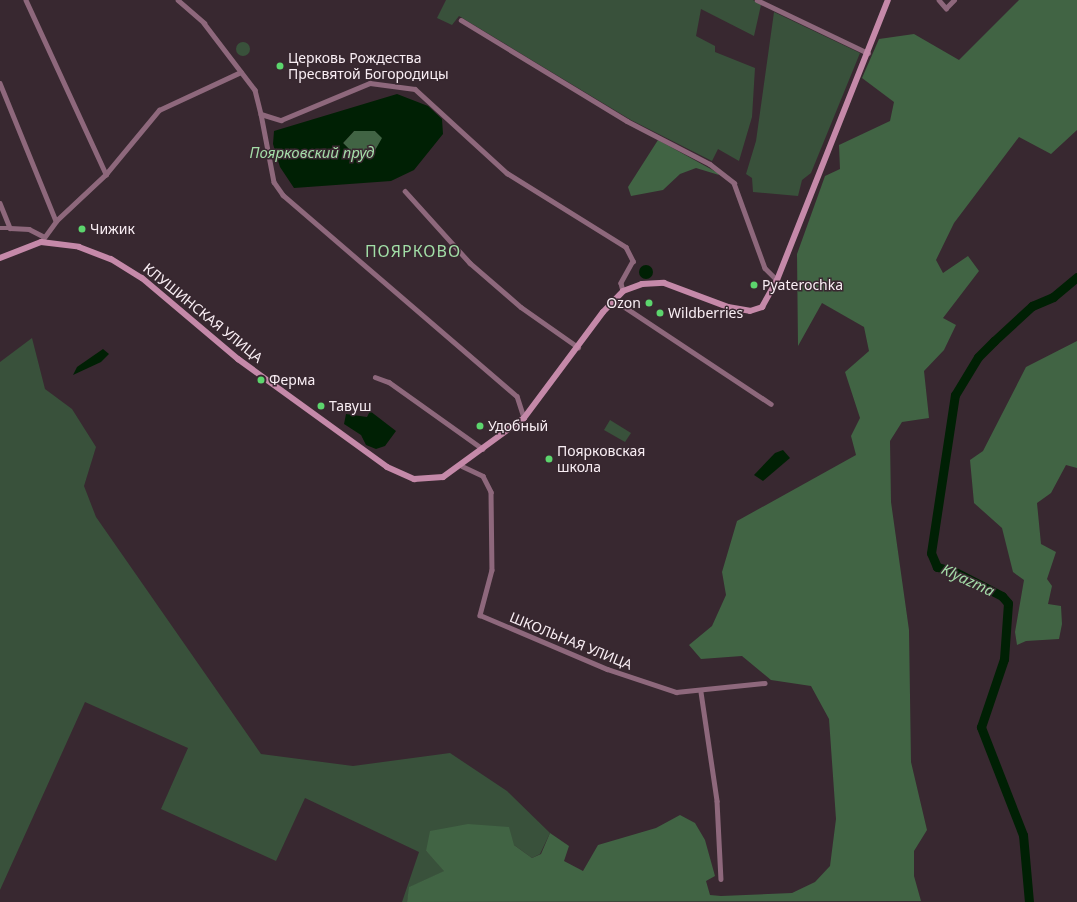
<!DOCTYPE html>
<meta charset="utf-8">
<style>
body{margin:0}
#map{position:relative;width:1077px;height:902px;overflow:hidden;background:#382830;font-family:"Noto Sans",sans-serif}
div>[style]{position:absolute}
.green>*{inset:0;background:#39513b}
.round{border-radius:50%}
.forest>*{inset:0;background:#416444}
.water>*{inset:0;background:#002004}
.river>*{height:9px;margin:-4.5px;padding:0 4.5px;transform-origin:4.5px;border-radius:4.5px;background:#002004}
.minor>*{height:4.5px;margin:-2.25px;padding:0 2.25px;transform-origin:2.25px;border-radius:2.25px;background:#8e687c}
.secondary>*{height:6px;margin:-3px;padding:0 3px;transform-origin:3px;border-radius:3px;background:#c589a9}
.dots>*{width:11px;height:11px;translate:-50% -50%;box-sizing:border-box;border:2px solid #382830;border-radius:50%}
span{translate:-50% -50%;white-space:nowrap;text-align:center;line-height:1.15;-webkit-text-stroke:3px #382830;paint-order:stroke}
.poi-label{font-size:14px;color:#f9eef4}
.left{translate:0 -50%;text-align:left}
.right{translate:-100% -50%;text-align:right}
.street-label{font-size:14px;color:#f9eef4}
.water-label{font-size:15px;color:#a4dda8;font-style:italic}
.quarter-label{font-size:16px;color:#a2dfa7;letter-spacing:1px}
</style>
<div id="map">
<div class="green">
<div style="clip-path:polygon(446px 0,753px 0,761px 5px,754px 36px,701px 9px,696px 36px,715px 46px,715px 52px,755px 68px,752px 117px,739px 161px,718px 149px,712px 161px,631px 120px,459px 16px,452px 25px,437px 18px)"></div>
<div style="clip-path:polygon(774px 12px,860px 53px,811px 173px,802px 180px,798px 196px,753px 192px,752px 178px,746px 174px,756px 141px)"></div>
<div class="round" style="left:236px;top:42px;width:14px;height:14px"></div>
<div style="clip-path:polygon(32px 338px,45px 389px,72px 409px,96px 447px,84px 486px,96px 517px,261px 754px,353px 766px,450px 753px,507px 791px,550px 833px,540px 854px,532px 858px,514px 845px,426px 851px,445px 871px,410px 887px,407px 902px,402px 902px,419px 852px,305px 798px,276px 861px,161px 809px,188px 748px,85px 702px,0 890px,0 362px)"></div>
<div style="clip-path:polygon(610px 420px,631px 433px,625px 442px,604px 430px)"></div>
</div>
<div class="forest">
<div style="clip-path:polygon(1019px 0,1077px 0,1077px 130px,1051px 154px,1019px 137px,954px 223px,936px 260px,943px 273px,968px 256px,979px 271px,943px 318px,956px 325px,944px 350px,924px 371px,929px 418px,902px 422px,890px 441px,891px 502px,909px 630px,911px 762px,927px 830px,914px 851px,914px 876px,921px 901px,407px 902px,409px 887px,444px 871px,426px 851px,430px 831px,468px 824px,509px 827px,514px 845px,532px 858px,541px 854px,550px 833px,569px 846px,564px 861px,583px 871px,598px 845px,656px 828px,680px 815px,695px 823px,705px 840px,715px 876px,706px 881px,710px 895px,721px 896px,792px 893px,815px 882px,830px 866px,836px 819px,829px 719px,811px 686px,771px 680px,742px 656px,701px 659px,689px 645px,712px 626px,726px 595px,722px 572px,737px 521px,856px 455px,851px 436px,860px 418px,845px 372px,869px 351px,864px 327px,822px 303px,798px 346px,797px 254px,825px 176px,840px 169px,839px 145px,890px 121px,894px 102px,862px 78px,879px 39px,914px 34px,959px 60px)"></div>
<div style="clip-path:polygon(354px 131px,375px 131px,383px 138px,373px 154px,351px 151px,343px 143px)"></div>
<div style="clip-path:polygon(658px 140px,718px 173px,719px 175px,696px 168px,680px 174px,663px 190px,631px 196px,628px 187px)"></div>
<div style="clip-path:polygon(1077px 341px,1077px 468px,1066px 465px,1051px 493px,1037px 503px,1041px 544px,1056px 552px,1047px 579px,1052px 586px,1048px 604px,1061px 606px,1062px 624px,1059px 639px,1026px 641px,1017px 645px,1015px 632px,1024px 580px,1013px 572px,1002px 528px,974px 503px,970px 460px,983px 451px,1026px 367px)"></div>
</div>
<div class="water">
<div style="clip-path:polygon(evenodd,397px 94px,428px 106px,442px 119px,443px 134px,414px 170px,391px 181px,294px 188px,280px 167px,273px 144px,274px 131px,397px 94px,354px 131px,375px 131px,382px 138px,373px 154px,365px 156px,351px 151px,343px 143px,354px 131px)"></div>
<div class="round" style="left:639px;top:265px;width:14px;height:14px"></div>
<div style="clip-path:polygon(103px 349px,109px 354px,101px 362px,73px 375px,77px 367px)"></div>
<div style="clip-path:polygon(370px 411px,396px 431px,385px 446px,376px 449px,366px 445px,361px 435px,344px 424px,346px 414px,367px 417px)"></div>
<div style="clip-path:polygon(783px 450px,790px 458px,763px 481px,754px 475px,775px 453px)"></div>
</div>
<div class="river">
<div style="left:1029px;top:902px;width:67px;rotate:-95.1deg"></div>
<div style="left:1023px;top:835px;width:116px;rotate:-111.3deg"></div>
<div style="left:981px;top:727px;width:72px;rotate:-71.3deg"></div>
<div style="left:1004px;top:659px;width:56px;rotate:-85.9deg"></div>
<div style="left:1008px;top:603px;width:9px;rotate:-131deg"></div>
<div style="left:1002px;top:596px;width:53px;rotate:-152.9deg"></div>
<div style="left:955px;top:572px;width:19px;rotate:-164deg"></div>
<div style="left:937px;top:567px;width:15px;rotate:-113deg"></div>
<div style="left:931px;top:553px;width:160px;rotate:-81.4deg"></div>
<div style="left:955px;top:395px;width:44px;rotate:-58.8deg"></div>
<div style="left:978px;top:357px;width:23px;rotate:-45deg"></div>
<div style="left:994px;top:341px;width:52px;rotate:-42.6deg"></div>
<div style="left:1032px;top:306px;width:23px;rotate:-23deg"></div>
<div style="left:1053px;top:297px;width:31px;rotate:-40deg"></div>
</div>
<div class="minor">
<div style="left:26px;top:0;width:192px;rotate:65.3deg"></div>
<div style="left:178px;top:0;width:35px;rotate:41deg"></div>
<div style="left:204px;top:23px;width:84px;rotate:52.7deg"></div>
<div style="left:255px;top:90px;width:25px;rotate:76deg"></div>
<div style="left:261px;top:114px;width:21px;rotate:17deg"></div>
<div style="left:281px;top:120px;width:96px;rotate:-22.6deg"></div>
<div style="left:370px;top:83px;width:45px;rotate:7.6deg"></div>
<div style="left:415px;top:89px;width:125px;rotate:42.4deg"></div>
<div style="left:507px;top:173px;width:140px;rotate:31.9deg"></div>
<div style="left:626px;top:247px;width:16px;rotate:63deg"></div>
<div style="left:633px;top:261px;width:25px;rotate:119deg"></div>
<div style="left:621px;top:283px;width:8px;rotate:76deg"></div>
<div style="left:757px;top:0;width:123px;rotate:25.5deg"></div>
<div style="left:939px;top:0;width:11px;rotate:49deg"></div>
<div style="left:946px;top:8px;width:11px;rotate:-45deg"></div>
<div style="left:461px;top:20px;width:194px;rotate:31.3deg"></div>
<div style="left:627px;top:121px;width:93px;rotate:27.4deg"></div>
<div style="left:710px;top:164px;width:31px;rotate:38deg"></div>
<div style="left:734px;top:183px;width:90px;rotate:70deg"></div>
<div style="left:765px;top:268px;width:17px;rotate:45deg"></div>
<div style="left:0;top:83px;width:149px;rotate:67.9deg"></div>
<div style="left:261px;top:114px;width:69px;rotate:79.2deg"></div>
<div style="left:274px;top:182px;width:16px;rotate:55deg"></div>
<div style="left:283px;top:195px;width:308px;rotate:40.7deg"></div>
<div style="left:517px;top:396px;width:23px;rotate:72deg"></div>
<div style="left:405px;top:191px;width:97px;rotate:47.9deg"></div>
<div style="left:470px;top:263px;width:67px;rotate:40.8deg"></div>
<div style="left:521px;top:307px;width:70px;rotate:35.1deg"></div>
<div style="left:0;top:203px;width:27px;rotate:68deg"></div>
<div style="left:10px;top:228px;width:19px;rotate:3deg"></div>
<div style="left:29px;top:229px;width:16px;rotate:27deg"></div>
<div style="left:0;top:228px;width:10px"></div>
<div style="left:41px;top:242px;width:26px;rotate:-54deg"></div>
<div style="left:56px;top:221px;width:69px;rotate:-43.2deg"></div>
<div style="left:106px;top:174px;width:83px;rotate:-50.4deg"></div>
<div style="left:159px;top:110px;width:90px;rotate:-24.9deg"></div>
<div style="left:614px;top:300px;width:188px;rotate:33.5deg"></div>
<div style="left:375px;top:377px;width:15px;rotate:20deg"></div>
<div style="left:389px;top:382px;width:115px;rotate:35.5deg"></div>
<div style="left:462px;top:466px;width:23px;rotate:25deg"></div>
<div style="left:483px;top:476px;width:18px;rotate:63deg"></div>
<div style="left:491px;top:492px;width:78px;rotate:89.3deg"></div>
<div style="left:492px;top:570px;width:47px;rotate:104.9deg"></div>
<div style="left:480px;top:615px;width:138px;rotate:23deg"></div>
<div style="left:607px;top:669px;width:73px;rotate:18.4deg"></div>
<div style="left:676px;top:692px;width:89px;rotate:-5.8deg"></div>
<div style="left:701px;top:692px;width:110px;rotate:81.6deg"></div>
<div style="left:717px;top:801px;width:78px;rotate:87.1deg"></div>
</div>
<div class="secondary">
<div style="left:0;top:258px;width:44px;rotate:-21.3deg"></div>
<div style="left:41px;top:242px;width:38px;rotate:7deg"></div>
<div style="left:79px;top:247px;width:34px;rotate:21deg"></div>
<div style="left:111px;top:259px;width:36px;rotate:32deg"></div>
<div style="left:142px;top:278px;width:126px;rotate:40.2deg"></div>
<div style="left:238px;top:359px;width:184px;rotate:35.9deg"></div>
<div style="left:387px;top:467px;width:30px;rotate:24deg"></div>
<div style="left:414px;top:479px;width:29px;rotate:-4deg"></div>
<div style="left:443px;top:477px;width:100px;rotate:-36.1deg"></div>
<div style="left:524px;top:418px;width:132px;rotate:-53.3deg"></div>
<div style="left:603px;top:312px;width:29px;rotate:-46deg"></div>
<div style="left:623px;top:291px;width:20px;rotate:-20deg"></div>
<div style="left:642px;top:284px;width:22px;rotate:-3deg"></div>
<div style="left:664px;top:283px;width:68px;rotate:20.6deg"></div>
<div style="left:728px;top:307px;width:22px;rotate:10deg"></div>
<div style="left:750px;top:311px;width:13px;rotate:-18deg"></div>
<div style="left:762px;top:307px;width:31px;rotate:-61deg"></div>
<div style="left:777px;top:280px;width:301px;rotate:-68.4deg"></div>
</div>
<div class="dots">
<div style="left:280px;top:66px;background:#5cd56d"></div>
<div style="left:82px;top:229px;background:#5cd56d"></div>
<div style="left:754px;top:285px;background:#5cd56d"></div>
<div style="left:649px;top:303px;background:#5cd56d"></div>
<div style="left:660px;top:313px;background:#5cd56d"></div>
<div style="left:261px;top:380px;background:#5cd56d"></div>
<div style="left:321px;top:406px;background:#5cd56d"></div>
<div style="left:480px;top:426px;background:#5cd56d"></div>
<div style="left:549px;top:459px;background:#5cd56d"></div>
</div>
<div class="poi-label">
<span class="left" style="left:288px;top:66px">Церковь Рождества<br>Пресвятой Богородицы</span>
<span class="left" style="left:90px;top:229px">Чижик</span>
<span class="left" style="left:762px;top:285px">Pyaterochka</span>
<span class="right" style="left:641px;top:303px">Ozon</span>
<span class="left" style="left:668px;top:313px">Wildberries</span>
<span class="left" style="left:269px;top:380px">Ферма</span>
<span class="left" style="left:329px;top:406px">Тавуш</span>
<span class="left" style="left:488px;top:426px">Удобный</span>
<span class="left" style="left:557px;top:459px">Поярковская<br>школа</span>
</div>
<div class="street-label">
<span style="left:203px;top:313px;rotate:39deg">КЛУШИНСКАЯ УЛИЦА</span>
<span style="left:571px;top:641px;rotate:22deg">ШКОЛЬНАЯ УЛИЦА</span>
</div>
<div class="water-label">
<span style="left:312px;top:153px">Поярковский пруд</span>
<span style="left:968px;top:580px;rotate:25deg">Klyazma</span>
</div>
<div class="quarter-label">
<span style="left:413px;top:251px">ПОЯРКОВО</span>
</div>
</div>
